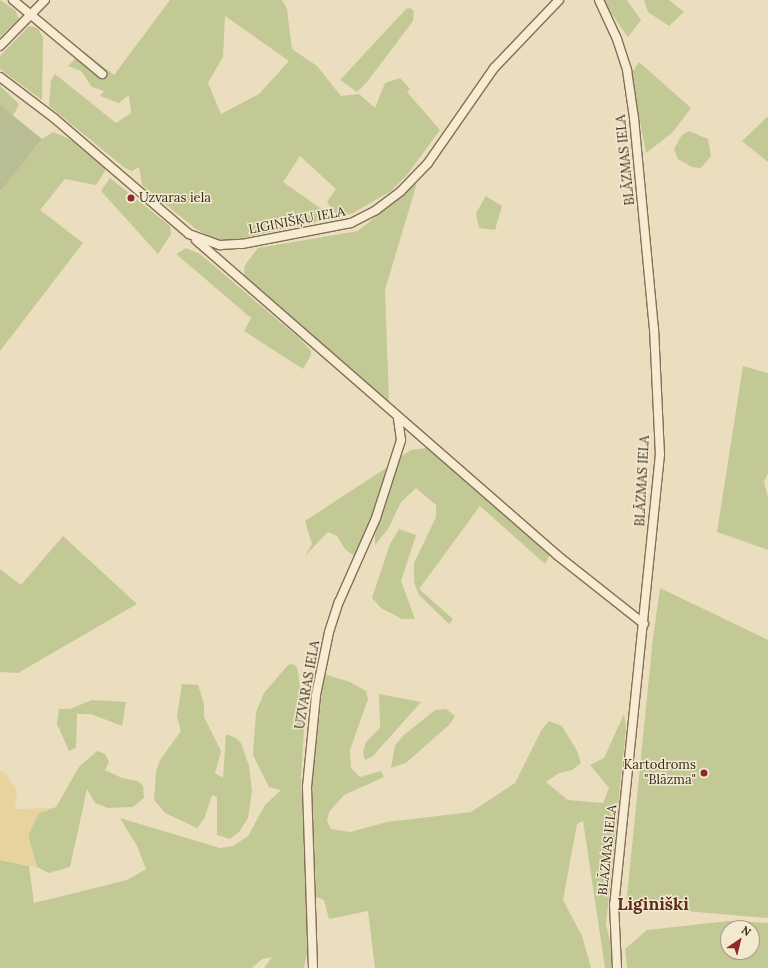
<!DOCTYPE html>
<meta charset="utf-8">
<style>
body{margin:0}
#map{position:relative;width:768px;height:968px;overflow:hidden;background:#ebdebf;font-family:Lora,serif}
div>[style]{position:absolute}
.green>*{inset:0;background:#c3c994}
.sand>*{inset:0;background:#e7d39d}
.cemetery>*{inset:0;background:#b8bd93}
.roads{filter:drop-shadow(1px 0 #836f58) drop-shadow(-1px 0 #836f58) drop-shadow(0 1px #836f58) drop-shadow(0 -1px #836f58)}
.minor>*{height:8px;margin:-4px;padding:0 4px;transform-origin:4px;border-radius:4px;background:#f7ecd2}
.dots>*{width:11px;height:11px;translate:-50% -50%;box-sizing:border-box;border:2px solid #f3e9ce;border-radius:50%}
span{translate:-50% -50%;white-space:nowrap;text-align:center;line-height:1.15;-webkit-text-stroke:3px #f3e9ce;paint-order:stroke}
.street-label{font-size:13px;color:#33271c}
.poi-label{font-size:13px;color:#33271c}
.left{translate:0 -50%;text-align:left}
.right{translate:-100% -50%;text-align:right}
.district-label{font-size:17px;color:#5e2b1e;font-weight:700}
.north{position:absolute;left:720px;top:920px;width:40px;height:40px;box-sizing:border-box;background:#f3e9ce;border:1px solid #a69b87;border-radius:50%;rotate:35deg;font-size:11px;font-weight:700;line-height:16px;text-align:center;color:#33271c}
.north::after{content:'';display:block;margin:auto;width:14px;height:18px;background:#902b2c;clip-path:polygon(50% 0,100% 100%,50% 72%,0 100%)}
</style>
<div id="map">
<div class="green">
<div style="clip-path:polygon(0 0,15px 10px,19px 19px,0 37px)"></div>
<div style="clip-path:polygon(evenodd,170px 0,282px 0,287px 9px,292px 49px,317px 66px,341px 96px,359px 94px,375px 108px,385px 83px,400px 78px,410px 89px,407px 92px,440px 130px,407px 175px,391px 191px,353px 213px,339px 217px,327px 202px,336px 189px,300px 156px,283px 182px,323px 210px,320px 221px,228px 241px,215px 239px,196px 229px,142px 185px,139px 167px,132px 171px,125px 168px,49px 106px,51px 80px,55px 74px,116px 123px,131px 113px,129px 95px,119px 103px,100px 96px,104px 91px,92px 87px,81px 71px,68px 66px,83px 51px,114px 75px,170px 0,225px 16px,289px 61px,259px 94px,221px 114px,208px 83px,223px 57px,225px 16px)"></div>
<div style="clip-path:polygon(602px 0,627px 0,641px 20px,628px 37px)"></div>
<div style="clip-path:polygon(644px 0,669px 0,684px 12px,669px 26px,648px 12px)"></div>
<div style="clip-path:polygon(410px 8px,414px 11px,413px 21px,367px 82px,357px 92px,340px 80px,406px 9px)"></div>
<div style="clip-path:polygon(29px 26px,38px 28px,43px 38px,42px 100px,0 69px,0 56px)"></div>
<div style="clip-path:polygon(639px 62px,691px 108px,672px 133px,646px 153px,631px 74px)"></div>
<div style="clip-path:polygon(0 86px,19px 104px,13px 116px,0 105px)"></div>
<div style="clip-path:polygon(767px 117px,768px 118px,768px 162px,742px 141px)"></div>
<div style="clip-path:polygon(689px 131px,708px 139px,711px 156px,701px 168px,692px 167px,678px 159px,674px 149px,682px 135px)"></div>
<div style="clip-path:polygon(53px 132px,72px 140px,105px 166px,105px 171px,96px 185px,65px 179px,40px 210px,83px 243px,0 351px,0 192px,42px 139px)"></div>
<div style="clip-path:polygon(110px 178px,170px 226px,171px 234px,158px 254px,101px 191px)"></div>
<div style="clip-path:polygon(417px 183px,385px 290px,389px 403px,245px 278px,244px 272px,245px 265px,258px 248px,358px 231px)"></div>
<div style="clip-path:polygon(486px 196px,502px 206px,495px 230px,479px 228px,476px 213px)"></div>
<div style="clip-path:polygon(186px 248px,200px 254px,300px 339px,311px 351px,311px 355px,303px 369px,244px 331px,251px 318px,176px 254px)"></div>
<div style="clip-path:polygon(743px 366px,768px 373px,768px 473px,764px 482px,768px 498px,768px 550px,717px 532px)"></div>
<div style="clip-path:polygon(427px 448px,550px 554px,545px 564px,480px 506px,419px 589px,453px 619px,449px 624px,419px 595px,414px 582px,414px 563px,436px 517px,436px 505px,416px 488px,401px 502px,388px 529px,375px 545px,375px 535px,400px 457px,411px 450px)"></div>
<div style="clip-path:polygon(389px 466px,365px 537px,354px 556px,345px 549px,337px 536px,328px 532px,305px 556px,312px 544px,305px 521px)"></div>
<div style="clip-path:polygon(399px 529px,416px 535px,401px 581px,415px 619px,402px 619px,381px 608px,372px 598px,390px 544px)"></div>
<div style="clip-path:polygon(63px 536px,137px 604px,18px 673px,0 672px,0 569px,21px 585px)"></div>
<div style="clip-path:polygon(660px 588px,768px 640px,768px 918px,626px 906px,653px 638px)"></div>
<div style="clip-path:polygon(293px 664px,297px 667px,299px 678px,304px 731px,301px 777px,309px 943px,304px 968px,264px 968px,272px 957px,262px 959px,252px 968px,0 968px,0 860px,29px 866px,34px 903px,127px 880px,146px 869px,137px 846px,120px 818px,220px 848px,233px 846px,248px 836px,265px 805px,281px 790px,269px 787px,253px 755px,256px 712px,264px 693px,288px 665px)"></div>
<div style="clip-path:polygon(324px 674px,350px 682px,366px 691px,368px 699px,350px 750px,351px 768px,360px 777px,381px 771px,384px 777px,344px 795px,329px 812px,327px 821px,331px 829px,350px 832px,387px 822px,471px 812px,515px 783px,542px 729px,549px 721px,562px 726px,577px 751px,581px 763px,572px 770px,559px 773px,546px 782px,568px 800px,603px 803px,609px 788px,590px 765px,604px 758px,624px 714px,626px 729px,606px 924px,616px 968px,605px 968px,583px 821px,577px 824px,563px 900px,582px 936px,591px 968px,375px 968px,368px 911px,329px 919px,324px 900px,316px 897px,312px 784px)"></div>
<div style="clip-path:polygon(182px 684px,198px 685px,204px 704px,204px 717px,221px 751px,215px 773px,223px 778px,226px 734px,236px 738px,241px 743px,249px 766px,252px 791px,248px 818px,239px 832px,230px 839px,217px 835px,217px 797px,212px 795px,204px 819px,197px 828px,165px 813px,154px 800px,156px 772px,160px 760px,181px 731px,177px 717px)"></div>
<div style="clip-path:polygon(379px 694px,421px 702px,373px 756px,365px 760px,363px 753px,366px 742px,380px 728px)"></div>
<div style="clip-path:polygon(92px 700px,126px 702px,122px 726px,91px 714px,77px 714px,76px 748px,69px 751px,57px 724px,59px 709px,70px 709px)"></div>
<div style="clip-path:polygon(446px 709px,455px 716px,450px 724px,406px 763px,391px 768px,395px 745px,404px 735px,435px 710px)"></div>
<div style="clip-path:polygon(97px 751px,105px 754px,109px 762px,105px 770px,122px 778px,138px 781px,143px 786px,144px 798px,133px 807px,108px 808px,95px 803px,87px 789px,70px 867px,49px 873px,37px 867px,28px 836px,34px 820px,39px 813px,56px 807px,79px 767px)"></div>
<div style="clip-path:polygon(evenodd,729px 921px,768px 923px,768px 968px,627px 968px,625px 949px,647px 930px,729px 921px,728px 928px,752px 928px,752px 952px,728px 952px,728px 928px)"></div>
</div>
<div class="sand">
<div style="clip-path:polygon(0 771px,6px 774px,17px 791px,15px 809px,52px 808px,39px 813px,28px 836px,37px 867px,0 860px)"></div>
</div>
<div class="cemetery">
<div style="clip-path:polygon(0 105px,42px 139px,0 192px)"></div>
</div>
<div class="roads">
<div class="minor">
<div style="left:13px;top:0;width:116px;rotate:39.7deg"></div>
<div style="left:599px;top:0;width:43px;rotate:65.2deg"></div>
<div style="left:617px;top:39px;width:33px;rotate:72deg"></div>
<div style="left:627px;top:70px;width:49px;rotate:81.7deg"></div>
<div style="left:634px;top:118px;width:211px;rotate:84.6deg"></div>
<div style="left:654px;top:328px;width:126px;rotate:87.3deg"></div>
<div style="left:660px;top:454px;width:452px;rotate:95.8deg"></div>
<div style="left:614px;top:904px;width:64px;rotate:87.3deg"></div>
<div style="left:0;top:46px;width:64px;rotate:-45.6deg"></div>
<div style="left:0;top:77px;width:68px;rotate:37.2deg"></div>
<div style="left:54px;top:118px;width:178px;rotate:40.7deg"></div>
<div style="left:189px;top:234px;width:33px;rotate:20deg"></div>
<div style="left:220px;top:245px;width:22px;rotate:-3deg"></div>
<div style="left:242px;top:244px;width:111px;rotate:-10.9deg"></div>
<div style="left:351px;top:223px;width:28px;rotate:-27deg"></div>
<div style="left:376px;top:210px;width:31px;rotate:-37deg"></div>
<div style="left:401px;top:191px;width:39px;rotate:-46deg"></div>
<div style="left:428px;top:163px;width:116px;rotate:-55.2deg"></div>
<div style="left:494px;top:68px;width:94px;rotate:-46.3deg"></div>
<div style="left:196px;top:240px;width:479px;rotate:41.1deg"></div>
<div style="left:557px;top:555px;width:111px;rotate:38.4deg"></div>
<div style="left:313px;top:968px;width:181px;rotate:-91.9deg"></div>
<div style="left:307px;top:787px;width:92px;rotate:-84.4deg"></div>
<div style="left:316px;top:695px;width:64px;rotate:-78.3deg"></div>
<div style="left:329px;top:632px;width:32px;rotate:-72deg"></div>
<div style="left:339px;top:602px;width:92px;rotate:-66.2deg"></div>
<div style="left:376px;top:518px;width:82px;rotate:-72.2deg"></div>
<div style="left:401px;top:440px;width:22px;rotate:-98deg"></div>
</div>
</div>
<div class="dots">
<div style="left:131px;top:198px;background:#902b2c"></div>
<div style="left:704px;top:773px;background:#902b2c"></div>
</div>
<div class="street-label">
<span style="left:626px;top:160px;rotate:-96deg">BLĀZMAS IELA</span>
<span style="left:297px;top:221px;rotate:-11deg">LIGINIŠĶU IELA</span>
<span style="left:643px;top:481px;rotate:-87deg">BLĀZMAS IELA</span>
<span style="left:308px;top:685px;rotate:-80deg">UZVARAS IELA</span>
<span style="left:608px;top:850px;rotate:-84deg">BLĀZMAS IELA</span>
</div>
<div class="poi-label">
<span class="left" style="left:139px;top:198px">Uzvaras iela</span>
<span class="right" style="left:696px;top:773px">Kartodroms<br>"Blāzma"</span>
</div>
<div class="district-label">
<span style="left:653px;top:905px">Liginiški</span>
</div>
<div class="north">N</div>
</div>
